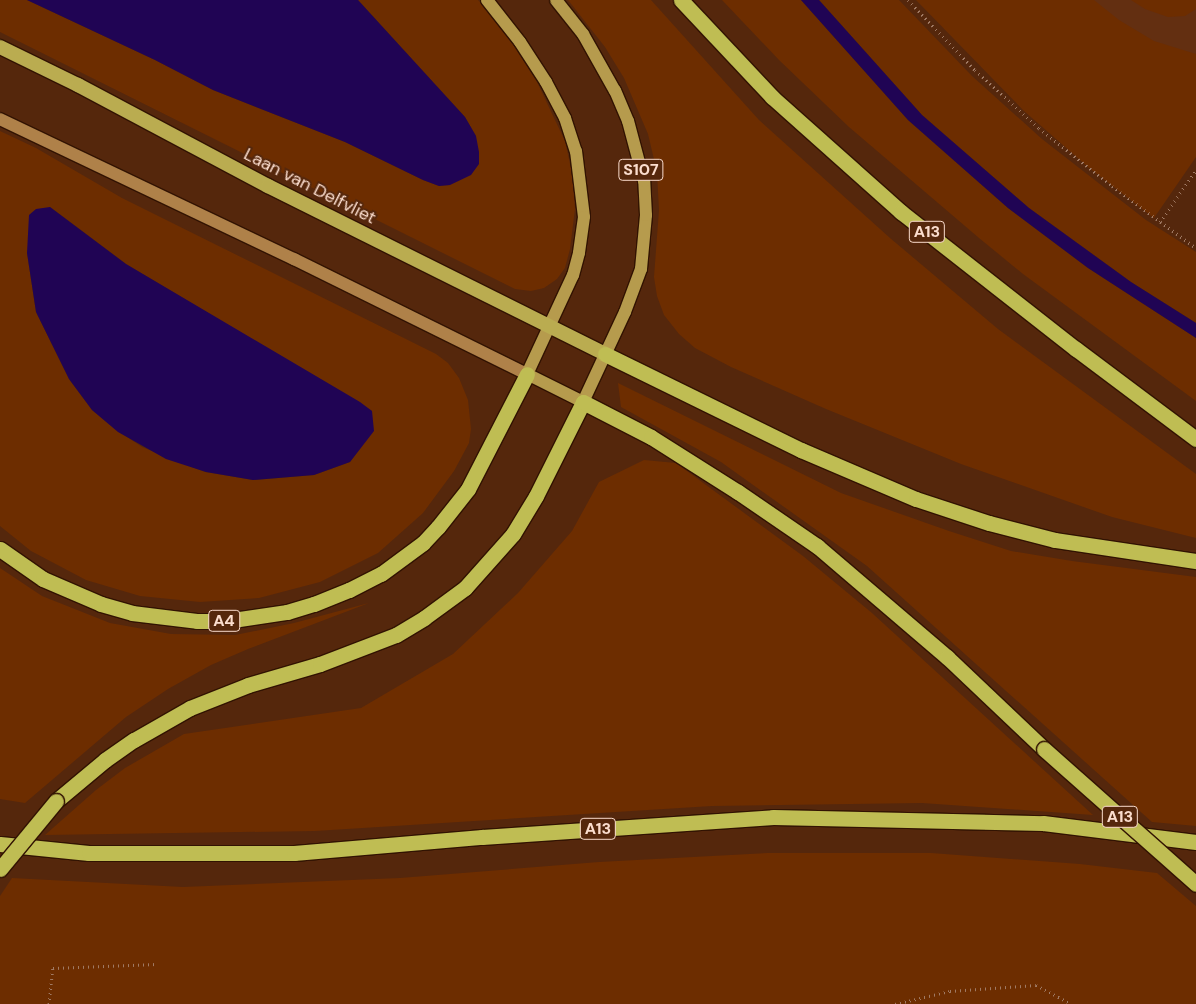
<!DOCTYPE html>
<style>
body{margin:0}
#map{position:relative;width:1196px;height:1004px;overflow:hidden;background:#55270c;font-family:"DM Sans",sans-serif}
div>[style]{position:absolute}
.built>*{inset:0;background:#632f11}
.green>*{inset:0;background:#6d2d00}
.water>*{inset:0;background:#200454}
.path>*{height:3px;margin-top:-1.5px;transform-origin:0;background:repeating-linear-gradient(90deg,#a07a64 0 1px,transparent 0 5px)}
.roads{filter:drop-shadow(1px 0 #321302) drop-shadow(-1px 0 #321302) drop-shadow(0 1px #321302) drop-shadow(0 -1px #321302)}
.secondary>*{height:12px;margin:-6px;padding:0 6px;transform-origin:6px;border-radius:6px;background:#af8149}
.primary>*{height:12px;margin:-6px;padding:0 6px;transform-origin:6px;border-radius:6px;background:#b69b4d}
.trunk>*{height:14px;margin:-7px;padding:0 7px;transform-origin:7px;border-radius:7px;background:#baac50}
.motorway>*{height:15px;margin:-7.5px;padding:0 7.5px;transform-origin:7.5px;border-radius:7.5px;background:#bfbd53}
.bridges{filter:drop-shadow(1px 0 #321302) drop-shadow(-1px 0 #321302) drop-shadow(0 1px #321302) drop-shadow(0 -1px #321302)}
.motorway-bridge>*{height:15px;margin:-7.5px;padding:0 7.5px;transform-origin:7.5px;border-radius:7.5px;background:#bfbd53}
span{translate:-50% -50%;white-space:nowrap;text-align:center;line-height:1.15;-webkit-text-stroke:4px #55270c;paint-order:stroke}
.shield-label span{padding:1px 4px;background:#55270c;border:1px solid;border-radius:4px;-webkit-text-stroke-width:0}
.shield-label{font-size:16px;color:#fbddce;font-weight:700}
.street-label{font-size:18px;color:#fbddce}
</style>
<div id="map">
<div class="built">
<div style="clip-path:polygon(1029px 0,1196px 0,1196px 115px)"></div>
</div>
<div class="green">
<div style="clip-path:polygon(0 0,27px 0,155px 60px,213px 90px,345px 142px,423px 180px,439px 186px,450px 185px,476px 136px,465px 117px,358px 0,478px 0,501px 26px,537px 82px,565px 141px,572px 173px,575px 209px,570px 249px,565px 268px,557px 279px,544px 288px,531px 291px,515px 289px,0 32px)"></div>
<div style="clip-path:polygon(568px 0,651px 0,759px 120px,890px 238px,998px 329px,1196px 474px,1196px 538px,1112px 517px,961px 464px,826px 409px,731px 367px,695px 348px,679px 334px,664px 315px,657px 296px,654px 277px,659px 210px,657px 172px,648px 134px,624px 78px,605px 47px)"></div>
<div style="clip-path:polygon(722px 0,801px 0,908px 120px,1008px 208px,1088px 268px,1196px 338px,1196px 401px,1023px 274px,979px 238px,849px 127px,779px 60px)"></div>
<div style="clip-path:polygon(819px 0,899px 0,972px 76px,1042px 139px,1146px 220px,1196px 252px,1196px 323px,1131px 282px,1029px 208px,922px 115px)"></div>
<div style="clip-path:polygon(916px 0,1094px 0,1119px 20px,1154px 41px,1196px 54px,1196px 157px,1154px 218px,1088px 167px,1024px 111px)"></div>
<div style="clip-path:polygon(1131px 0,1196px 0,1196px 9px,1185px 16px,1168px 17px,1145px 9px)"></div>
<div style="clip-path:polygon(evenodd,0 131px,36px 148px,122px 198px,436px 354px,448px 363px,459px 378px,468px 400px,471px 429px,469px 443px,454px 471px,423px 513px,378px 553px,320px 582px,259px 598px,200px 602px,140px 596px,86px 580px,31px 551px,0 526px,0 131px,50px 207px,126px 264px,372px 411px,361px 447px,350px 462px,314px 475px,253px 480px,205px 472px,142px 447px,118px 431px,92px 410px,69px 379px,36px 312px,27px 253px,50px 207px)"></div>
<div style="clip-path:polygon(618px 383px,841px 493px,949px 531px,1011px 551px,1072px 561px,1196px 577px,1196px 826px,1152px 822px,867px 566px,721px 462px,621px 407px)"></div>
<div style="clip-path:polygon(644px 460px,676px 463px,803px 556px,872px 613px,1093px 815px,922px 803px,712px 806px,315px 831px,45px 835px,96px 790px,125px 768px,184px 734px,361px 708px,453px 654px,518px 593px,572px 531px,599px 482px)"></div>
<div style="clip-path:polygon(0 568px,42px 596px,110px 623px,171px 634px,235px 635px,294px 623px,369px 603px,248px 649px,211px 665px,168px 689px,126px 717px,25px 803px,0 799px)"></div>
<div style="clip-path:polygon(768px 853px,931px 853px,1080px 864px,1157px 873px,1196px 906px,1196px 1004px,0 1004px,0 896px,12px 878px,183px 887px,400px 878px,599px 862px)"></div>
</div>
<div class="water">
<div style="clip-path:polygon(27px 0,358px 0,465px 117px,476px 136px,479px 152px,479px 164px,471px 175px,450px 185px,439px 186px,423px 180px,345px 142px,213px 90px,155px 60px)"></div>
<div style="clip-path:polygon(801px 0,819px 0,922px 115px,1029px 208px,1131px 282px,1196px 323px,1196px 338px,1088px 268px,1008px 208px,908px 120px)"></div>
<div style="clip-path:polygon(50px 207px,126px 264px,360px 402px,372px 411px,374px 431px,350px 462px,314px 475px,253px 480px,206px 472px,166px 459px,118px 432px,92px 410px,69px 379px,36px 312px,27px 253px,29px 215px,36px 209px)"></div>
</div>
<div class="path">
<div style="left:908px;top:0;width:97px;rotate:46.3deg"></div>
<div style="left:975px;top:70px;width:86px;rotate:42.2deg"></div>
<div style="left:1039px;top:128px;width:93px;rotate:38.5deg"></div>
<div style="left:1112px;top:186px;width:104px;rotate:36.4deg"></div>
<div style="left:1160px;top:222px;width:63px;rotate:-55.3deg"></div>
<div style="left:49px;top:1004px;width:36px;rotate:-84deg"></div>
<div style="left:53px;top:968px;width:104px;rotate:-2.2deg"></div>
<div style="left:895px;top:1004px;width:57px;rotate:-13.3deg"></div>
<div style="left:950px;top:991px;width:86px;rotate:-4deg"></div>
<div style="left:1036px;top:985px;width:40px;rotate:28deg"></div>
</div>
<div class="roads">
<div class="secondary">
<div style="left:0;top:119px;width:326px;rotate:25.5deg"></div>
<div style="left:294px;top:259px;width:260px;rotate:26.3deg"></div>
</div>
<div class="primary">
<div style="left:487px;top:0;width:53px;rotate:51.8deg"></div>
<div style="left:520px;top:42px;width:48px;rotate:57deg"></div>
<div style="left:546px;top:82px;width:41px;rotate:62.2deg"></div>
<div style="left:565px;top:118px;width:35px;rotate:72deg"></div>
<div style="left:576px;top:151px;width:66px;rotate:83.1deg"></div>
<div style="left:584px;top:217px;width:36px;rotate:98deg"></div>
<div style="left:579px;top:253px;width:23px;rotate:105deg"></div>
<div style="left:573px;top:275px;width:109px;rotate:114.9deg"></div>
<div style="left:527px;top:374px;width:63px;rotate:26.6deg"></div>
<div style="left:583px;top:402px;width:99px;rotate:-65deg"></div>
<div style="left:625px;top:312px;width:46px;rotate:-69.6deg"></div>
<div style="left:641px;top:269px;width:54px;rotate:-84.7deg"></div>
<div style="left:646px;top:215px;width:34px;rotate:-93deg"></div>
<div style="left:644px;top:181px;width:62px;rotate:-104.9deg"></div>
<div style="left:628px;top:121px;width:33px;rotate:-113deg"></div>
<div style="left:615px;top:91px;width:65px;rotate:-119.3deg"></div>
<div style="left:583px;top:34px;width:43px;rotate:-128.5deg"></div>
</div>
<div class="trunk">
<div style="left:0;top:47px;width:87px;rotate:26deg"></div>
<div style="left:78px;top:85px;width:215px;rotate:28deg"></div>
<div style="left:268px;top:186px;width:377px;rotate:26.5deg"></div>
</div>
<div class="motorway">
<div style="left:681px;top:0;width:133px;rotate:46.8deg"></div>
<div style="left:772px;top:97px;width:173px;rotate:41.7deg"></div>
<div style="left:901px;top:212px;width:222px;rotate:38.1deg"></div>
<div style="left:1076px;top:349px;width:150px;rotate:36.9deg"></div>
<div style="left:605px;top:354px;width:218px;rotate:26.1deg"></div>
<div style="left:801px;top:450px;width:125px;rotate:23.1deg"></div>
<div style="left:916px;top:499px;width:77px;rotate:18.2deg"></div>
<div style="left:989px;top:523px;width:68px;rotate:14.4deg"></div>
<div style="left:1055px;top:540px;width:143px;rotate:8.5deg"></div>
<div style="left:0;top:549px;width:52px;rotate:34.9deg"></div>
<div style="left:43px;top:579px;width:63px;rotate:23.3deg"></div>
<div style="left:101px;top:604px;width:32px;rotate:16deg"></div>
<div style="left:132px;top:613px;width:65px;rotate:7deg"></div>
<div style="left:197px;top:621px;width:29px"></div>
<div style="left:226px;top:621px;width:62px;rotate:-8.4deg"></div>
<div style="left:287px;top:612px;width:28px;rotate:-17deg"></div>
<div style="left:314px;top:604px;width:38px;rotate:-22deg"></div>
<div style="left:349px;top:590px;width:36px;rotate:-27deg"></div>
<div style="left:381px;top:574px;width:52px;rotate:-36.4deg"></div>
<div style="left:423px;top:543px;width:22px;rotate:-47deg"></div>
<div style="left:438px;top:527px;width:48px;rotate:-51.7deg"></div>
<div style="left:468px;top:489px;width:129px;rotate:-62.8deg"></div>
<div style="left:56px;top:801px;width:64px;rotate:-39.9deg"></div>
<div style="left:105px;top:760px;width:35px;rotate:-35deg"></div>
<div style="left:134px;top:740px;width:64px;rotate:-29.7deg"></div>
<div style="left:190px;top:708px;width:62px;rotate:-21.6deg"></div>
<div style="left:248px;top:685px;width:75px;rotate:-16.3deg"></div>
<div style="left:320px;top:664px;width:81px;rotate:-20.9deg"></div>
<div style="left:396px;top:635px;width:33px;rotate:-31deg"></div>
<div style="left:424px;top:618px;width:51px;rotate:-36.2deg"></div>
<div style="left:465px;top:588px;width:72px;rotate:-48.4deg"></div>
<div style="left:513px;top:534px;width:44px;rotate:-58.8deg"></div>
<div style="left:536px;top:496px;width:105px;rotate:-63.4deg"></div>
<div style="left:583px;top:402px;width:76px;rotate:27.2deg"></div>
<div style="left:651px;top:437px;width:103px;rotate:32.3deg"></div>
<div style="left:738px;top:492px;width:96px;rotate:34.4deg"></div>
<div style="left:817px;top:546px;width:171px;rotate:40.5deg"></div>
<div style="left:947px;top:657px;width:134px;rotate:43.5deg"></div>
<div style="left:0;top:844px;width:89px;rotate:5.8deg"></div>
<div style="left:89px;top:853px;width:205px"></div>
<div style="left:294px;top:853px;width:189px;rotate:-4.9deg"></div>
<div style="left:482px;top:837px;width:292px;rotate:-3.9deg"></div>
<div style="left:773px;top:817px;width:270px;rotate:1.3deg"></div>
<div style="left:1043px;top:823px;width:154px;rotate:7.1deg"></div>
</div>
</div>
<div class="bridges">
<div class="motorway-bridge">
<div style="left:1044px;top:749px;width:203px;rotate:41.6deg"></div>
<div style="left:0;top:869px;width:88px;rotate:-50.5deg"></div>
</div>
</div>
<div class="shield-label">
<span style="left:641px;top:170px">S107</span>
<span style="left:927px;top:232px">A13</span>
<span style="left:224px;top:621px">A4</span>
<span style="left:1120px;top:817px">A13</span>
<span style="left:598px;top:829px">A13</span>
</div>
<div class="street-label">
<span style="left:310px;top:186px;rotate:27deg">Laan van Delfvliet</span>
</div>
</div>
